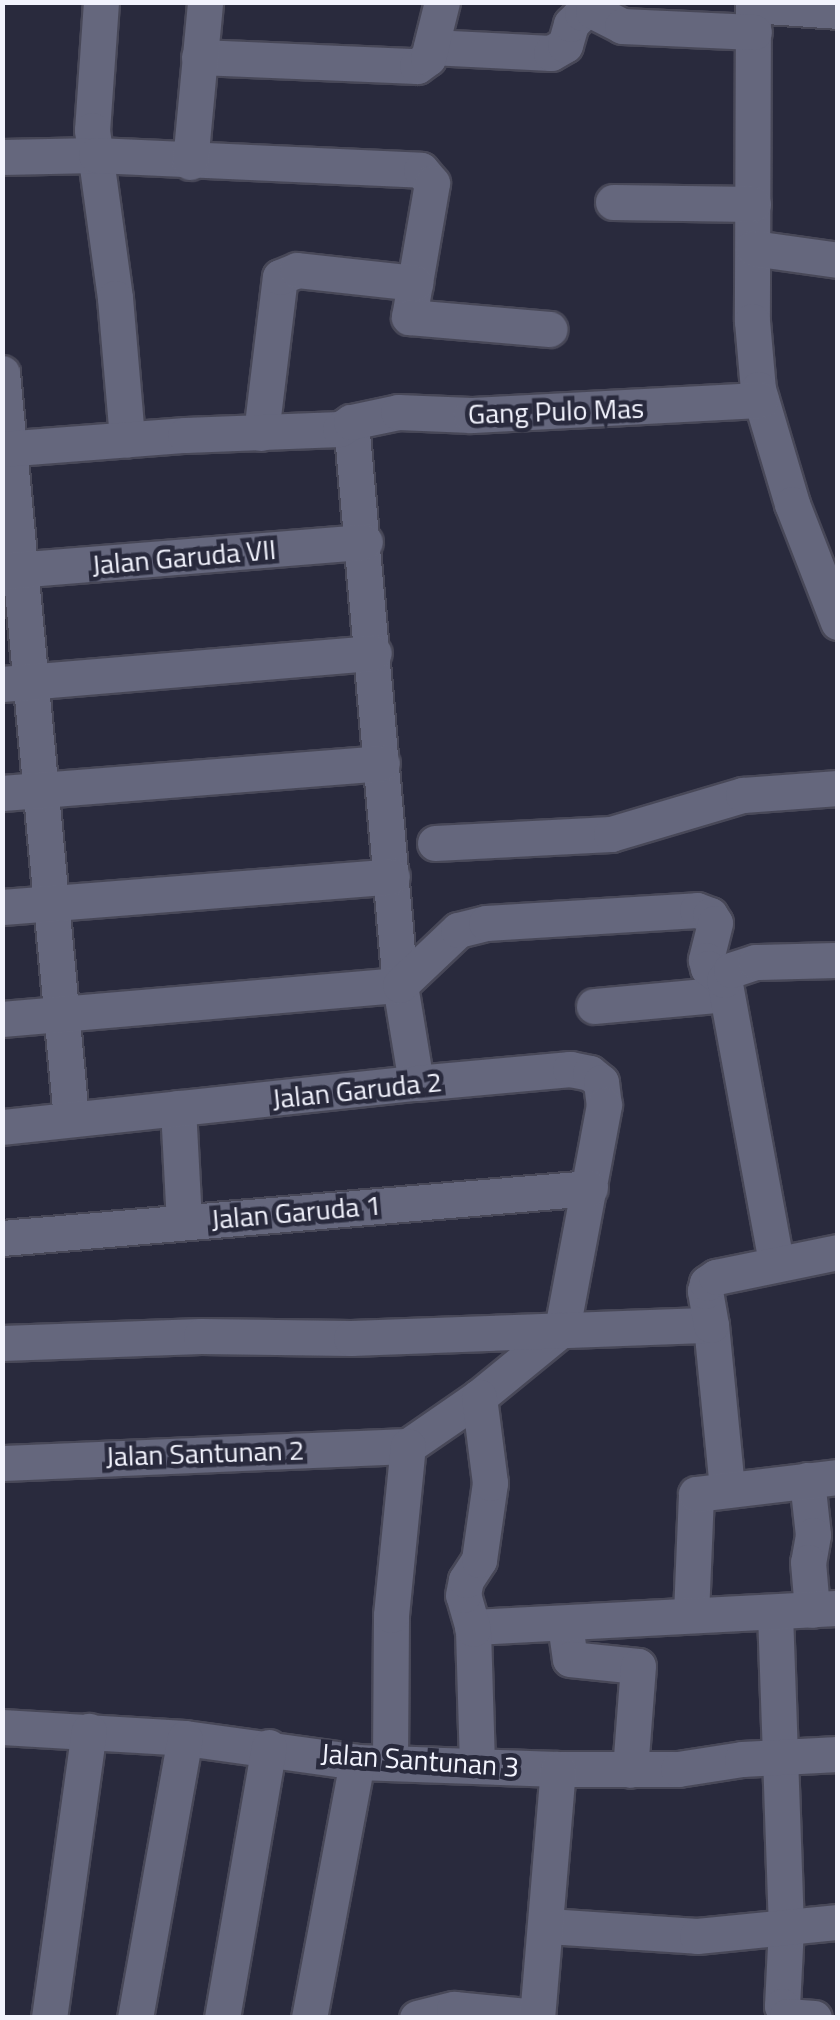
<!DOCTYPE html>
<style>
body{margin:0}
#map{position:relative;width:840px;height:2020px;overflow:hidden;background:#292a3d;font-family:"Titillium Web",sans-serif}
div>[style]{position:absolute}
.roads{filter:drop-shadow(2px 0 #484858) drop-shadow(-2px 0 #484858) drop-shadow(0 2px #484858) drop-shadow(0 -2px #484858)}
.minor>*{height:35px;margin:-17.5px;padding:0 17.5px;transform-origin:17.5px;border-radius:17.5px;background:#65677d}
span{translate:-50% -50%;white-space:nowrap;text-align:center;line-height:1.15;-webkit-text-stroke:9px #292a3d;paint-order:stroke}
.street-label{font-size:28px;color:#f2f3fd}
.frame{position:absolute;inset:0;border:5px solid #f2f3fd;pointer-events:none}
</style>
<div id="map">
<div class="roads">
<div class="minor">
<div style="left:101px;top:2px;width:128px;rotate:94deg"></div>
<div style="left:92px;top:130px;width:170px;rotate:82.2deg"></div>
<div style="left:115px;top:298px;width:142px;rotate:85.1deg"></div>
<div style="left:753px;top:2px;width:319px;rotate:90.2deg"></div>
<div style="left:752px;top:321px;width:68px;rotate:85deg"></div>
<div style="left:758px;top:389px;width:120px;rotate:73.5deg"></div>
<div style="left:792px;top:504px;width:127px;rotate:68.7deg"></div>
<div style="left:753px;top:5px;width:85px;rotate:4deg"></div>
<div style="left:431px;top:47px;width:120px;rotate:2.9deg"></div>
<div style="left:551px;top:53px;width:16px;rotate:-30deg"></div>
<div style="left:565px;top:45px;width:22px;rotate:-74deg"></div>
<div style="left:571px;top:24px;width:16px;rotate:-45deg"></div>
<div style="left:582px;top:13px;width:11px;rotate:-10deg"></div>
<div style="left:593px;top:11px;width:33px;rotate:27deg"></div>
<div style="left:622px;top:26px;width:132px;rotate:2.6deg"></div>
<div style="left:199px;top:57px;width:218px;rotate:2.4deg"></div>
<div style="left:417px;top:66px;width:14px;rotate:-36deg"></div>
<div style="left:428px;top:58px;width:58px;rotate:-76deg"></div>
<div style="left:2px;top:157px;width:94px;rotate:-1.2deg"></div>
<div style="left:96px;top:155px;width:325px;rotate:2.6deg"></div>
<div style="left:421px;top:170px;width:17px;rotate:50deg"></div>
<div style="left:432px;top:183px;width:136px;rotate:99.7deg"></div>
<div style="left:409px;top:317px;width:141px;rotate:4.9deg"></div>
<div style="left:190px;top:162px;width:161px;rotate:-84.6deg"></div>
<div style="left:613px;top:202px;width:140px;rotate:0.8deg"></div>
<div style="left:753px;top:248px;width:86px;rotate:8deg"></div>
<div style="left:2px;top:373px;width:748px;rotate:84.71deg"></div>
<div style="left:351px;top:422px;width:565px;rotate:85.03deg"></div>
<div style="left:400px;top:985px;width:99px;rotate:80.7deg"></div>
<div style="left:261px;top:433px;width:157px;rotate:-83.1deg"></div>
<div style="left:280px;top:277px;width:18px;rotate:-22deg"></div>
<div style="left:297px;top:270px;width:119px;rotate:6.3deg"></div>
<div style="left:2px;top:449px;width:184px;rotate:-4.4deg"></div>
<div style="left:185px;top:435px;width:155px;rotate:-2.2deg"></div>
<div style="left:340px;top:429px;width:13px;rotate:-32deg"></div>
<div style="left:351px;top:422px;width:48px;rotate:-12deg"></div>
<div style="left:398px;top:412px;width:73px;rotate:2.4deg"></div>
<div style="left:471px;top:415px;width:290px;rotate:-3deg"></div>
<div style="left:2px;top:571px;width:364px;rotate:-4.6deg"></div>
<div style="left:2px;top:684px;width:373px;rotate:-4.8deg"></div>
<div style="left:2px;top:793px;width:381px;rotate:-4.5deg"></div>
<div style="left:435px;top:843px;width:176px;rotate:-2.9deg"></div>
<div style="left:611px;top:834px;width:138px;rotate:-16.5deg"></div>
<div style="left:743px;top:795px;width:95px;rotate:-4.2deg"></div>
<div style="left:2px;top:907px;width:391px;rotate:-4.5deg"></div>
<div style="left:594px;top:1006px;width:132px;rotate:-5.2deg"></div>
<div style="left:2px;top:1019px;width:399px;rotate:-4.9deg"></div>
<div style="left:400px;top:985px;width:80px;rotate:-43.5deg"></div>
<div style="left:458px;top:930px;width:29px;rotate:-14deg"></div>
<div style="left:486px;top:923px;width:211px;rotate:-3.5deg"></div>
<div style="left:697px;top:910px;width:14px;rotate:21deg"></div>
<div style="left:710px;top:915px;width:9px;rotate:58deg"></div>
<div style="left:715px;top:923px;width:38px;rotate:104deg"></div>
<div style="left:706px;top:960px;width:8px;rotate:76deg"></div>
<div style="left:708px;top:968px;width:20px;rotate:37deg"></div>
<div style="left:178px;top:1108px;width:114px;rotate:87deg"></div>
<div style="left:2px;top:1127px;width:416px;rotate:-6.1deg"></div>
<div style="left:416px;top:1083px;width:155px;rotate:-5.2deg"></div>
<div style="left:570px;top:1069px;width:20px;rotate:11deg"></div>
<div style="left:590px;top:1073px;width:14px;rotate:39deg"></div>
<div style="left:601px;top:1082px;width:23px;rotate:83deg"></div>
<div style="left:604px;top:1105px;width:228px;rotate:100.6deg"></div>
<div style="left:562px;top:1329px;width:107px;rotate:140.7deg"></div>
<div style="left:479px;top:1397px;width:86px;rotate:145.4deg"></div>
<div style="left:2px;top:1238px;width:590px;rotate:-4.86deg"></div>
<div style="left:776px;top:1262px;width:287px;rotate:-100.4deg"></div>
<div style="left:724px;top:980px;width:12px;rotate:-55deg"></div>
<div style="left:731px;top:970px;width:26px;rotate:-18deg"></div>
<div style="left:756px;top:962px;width:82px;rotate:-1.4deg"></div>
<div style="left:711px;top:1325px;width:164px;rotate:84.4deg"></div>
<div style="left:2px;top:1343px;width:199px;rotate:-2deg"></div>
<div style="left:201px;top:1336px;width:150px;rotate:0.8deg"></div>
<div style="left:351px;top:1338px;width:360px;rotate:-2.1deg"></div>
<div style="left:711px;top:1325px;width:35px;rotate:-100deg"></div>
<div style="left:705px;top:1291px;width:8px;rotate:-76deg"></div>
<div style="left:707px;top:1283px;width:11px;rotate:-34deg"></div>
<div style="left:716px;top:1277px;width:125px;rotate:-11.6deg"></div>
<div style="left:2px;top:1463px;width:406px;rotate:-2.4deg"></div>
<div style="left:807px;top:1480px;width:55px;rotate:83.8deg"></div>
<div style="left:813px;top:1535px;width:27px;rotate:100deg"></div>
<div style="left:808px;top:1562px;width:48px;rotate:85.2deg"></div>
<div style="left:775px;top:1613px;width:314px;rotate:88deg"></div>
<div style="left:786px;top:1927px;width:79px;rotate:92.9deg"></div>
<div style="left:782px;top:2006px;width:11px;rotate:63deg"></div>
<div style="left:787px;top:2016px;width:27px;rotate:4deg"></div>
<div style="left:691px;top:1614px;width:120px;rotate:-87.6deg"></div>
<div style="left:696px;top:1494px;width:143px;rotate:-6.8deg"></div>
<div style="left:565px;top:1624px;width:35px;rotate:82deg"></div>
<div style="left:570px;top:1659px;width:68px;rotate:5.9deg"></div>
<div style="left:638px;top:1666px;width:104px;rotate:94.4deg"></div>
<div style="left:472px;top:1627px;width:366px;rotate:-3deg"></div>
<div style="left:2px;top:1727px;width:183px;rotate:3.4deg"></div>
<div style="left:185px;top:1738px;width:174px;rotate:7.9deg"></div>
<div style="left:357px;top:1762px;width:201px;rotate:2deg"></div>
<div style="left:558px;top:1769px;width:120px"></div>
<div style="left:678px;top:1769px;width:65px;rotate:-8.9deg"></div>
<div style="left:742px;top:1759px;width:96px;rotate:-3deg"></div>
<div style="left:390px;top:1762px;width:147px;rotate:-89.6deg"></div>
<div style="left:391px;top:1615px;width:170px;rotate:-84.3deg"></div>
<div style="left:477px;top:1765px;width:136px;rotate:-91.7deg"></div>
<div style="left:473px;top:1629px;width:35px;rotate:-106deg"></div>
<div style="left:463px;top:1595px;width:15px;rotate:-79deg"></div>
<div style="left:466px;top:1580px;width:24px;rotate:-57deg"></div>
<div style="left:479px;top:1560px;width:78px;rotate:-81.9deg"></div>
<div style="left:490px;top:1483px;width:87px;rotate:-97.3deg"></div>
<div style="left:548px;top:1926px;width:149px;rotate:3.8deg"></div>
<div style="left:697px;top:1936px;width:142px;rotate:-5.7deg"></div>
<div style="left:49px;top:2018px;width:290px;rotate:-82.1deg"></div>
<div style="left:135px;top:2018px;width:284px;rotate:-79.9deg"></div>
<div style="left:222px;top:2018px;width:275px;rotate:-80.2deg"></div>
<div style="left:309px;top:2018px;width:260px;rotate:-79.4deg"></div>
<div style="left:417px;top:2018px;width:38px;rotate:-14deg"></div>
<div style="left:454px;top:2009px;width:83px;rotate:5.5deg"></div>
<div style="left:537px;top:2018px;width:250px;rotate:-85.2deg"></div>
</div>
</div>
<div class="street-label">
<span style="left:556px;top:411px;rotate:-2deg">Gang Pulo Mas</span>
<span style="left:184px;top:557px;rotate:-5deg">Jalan Garuda VII</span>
<span style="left:357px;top:1090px;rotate:-6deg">Jalan Garuda 2</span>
<span style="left:296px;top:1212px;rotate:-5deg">Jalan Garuda 1</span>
<span style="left:205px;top:1453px;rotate:-2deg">Jalan Santunan 2</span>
<span style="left:420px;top:1760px;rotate:4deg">Jalan Santunan 3</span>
</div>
<div class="frame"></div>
</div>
